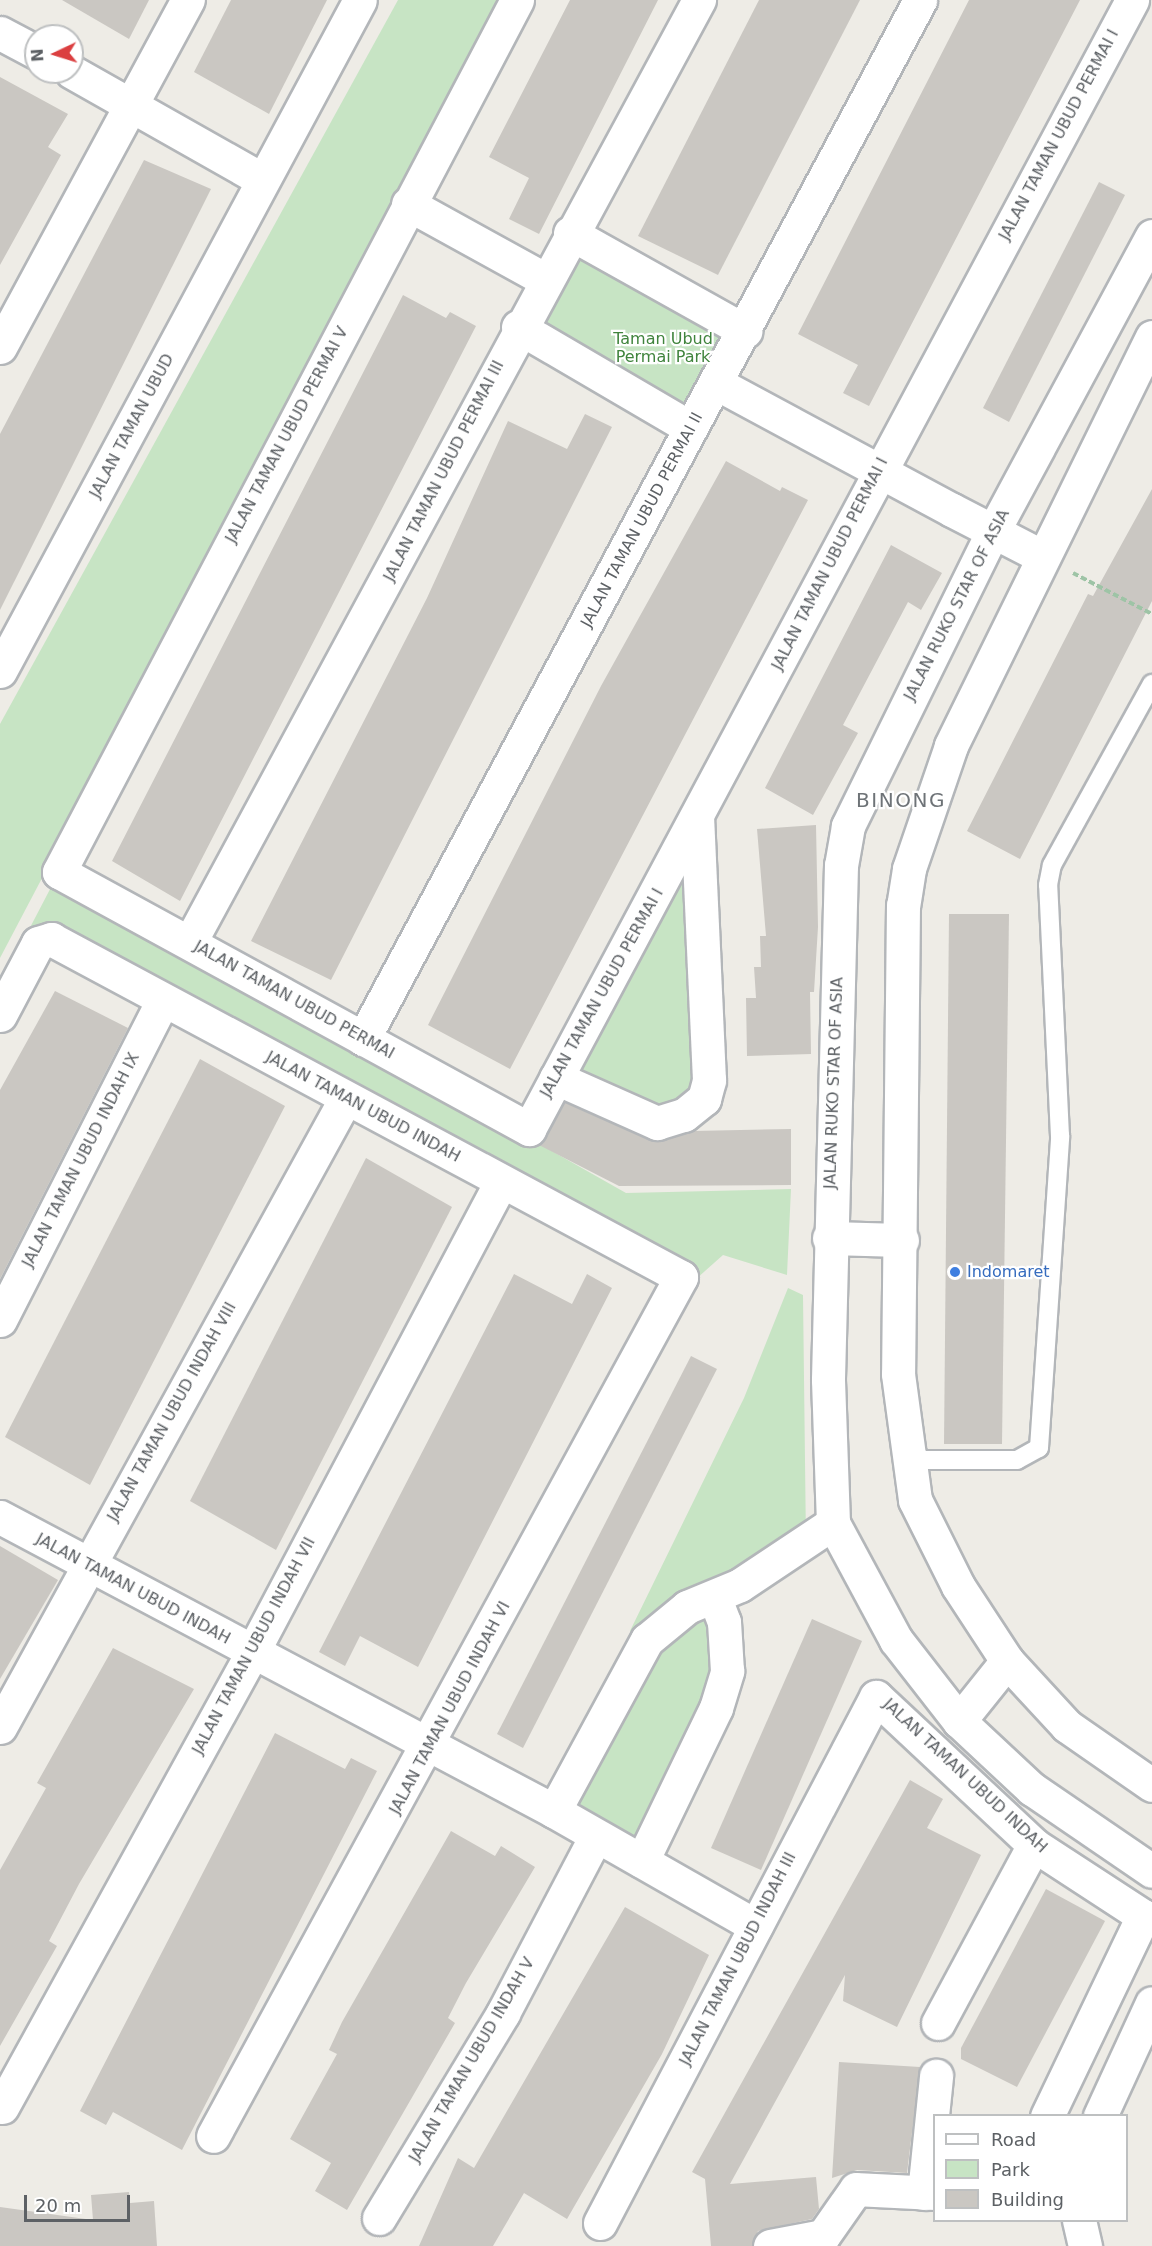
<!DOCTYPE html>
<style>
body{margin:0}
#map{position:relative;width:1152px;height:2246px;overflow:hidden;background:#eeece6;font-family:"DejaVu Sans",sans-serif}
div>[style]{position:absolute}
.green>*{inset:0;background:#c7e4c4}
.building>*{inset:0;background:#cac7c2}
.path>*{height:4px;margin-top:-2px;transform-origin:0;background:repeating-linear-gradient(90deg,#9ec4a6 0 6px,transparent 0 9px)}
.roads{filter:drop-shadow(2px 0 #b3b6b9) drop-shadow(-2px 0 #b3b6b9) drop-shadow(0 2px #b3b6b9) drop-shadow(0 -2px #b3b6b9)}
.service>*{height:18px;margin:-9px;padding:0 9px;transform-origin:9px;border-radius:9px;background:#fff}
.minor>*{height:33px;margin:-16.5px;padding:0 16.5px;transform-origin:16.5px;border-radius:16.5px;background:#fff}
.tertiary>*{height:33px;margin:-16.5px;padding:0 16.5px;transform-origin:16.5px;border-radius:16.5px;background:#fff}
.dots>*{width:16px;height:16px;translate:-50% -50%;box-sizing:border-box;border:3px solid #fff;border-radius:50%}
span{translate:-50% -50%;white-space:nowrap;text-align:center;line-height:1.15;-webkit-text-stroke:4.5px #fff;paint-order:stroke}
.street-label{font-size:16px;color:#5d6165}
.park-label{font-size:16px;color:#40843d}
.shop-label{font-size:16px;color:#366cbe}
.left{translate:0 -50%;text-align:left}
.quarter-label{font-size:20px;color:#6e7377;letter-spacing:1.5px}
.legend{position:absolute;left:933px;top:2114px;width:195px;height:108px;box-sizing:border-box;background:#fff;border:2px solid #bec0c1;margin:0;padding:8px 10px;list-style:none;font-size:18px;color:#5d6165}
.legend li{display:flex;align-items:center;gap:12px;height:30px}
.legend b{width:30px;border:2px solid #bec0c1}
.north{position:absolute;left:24px;top:24px;width:60px;height:60px;box-sizing:border-box;background:#fff;border:2px solid #bec0c1;border-radius:50%;rotate:266deg;font-size:16px;font-weight:700;line-height:24px;text-align:center;color:#5d6165}
.north::after{content:'';display:block;margin:auto;width:21px;height:27px;background:#db3f40;clip-path:polygon(50% 0,100% 100%,50% 72%,0 100%)}
.scale{position:absolute;left:24px;top:2195px;width:106px;height:27px;box-sizing:border-box;border:3px solid #5d6165;border-top:0;padding-left:8px;font-size:18px;line-height:21px;white-space:nowrap;color:#5d6165;-webkit-text-stroke:4px #fff;paint-order:stroke}
</style>
<div id="map">
<div class="green">
<div style="clip-path:polygon(398px 0,504px 0,0 958px,0 724px)"></div>
<div style="clip-path:polygon(570px 233px,745px 331px,691px 428px,518px 327px)"></div>
<div style="clip-path:polygon(697px 819px,709px 1080px,684px 1115px,556px 1078px)"></div>
<div style="clip-path:polygon(59px 872px,626px 1193px,791px 1189px,787px 1275px,723px 1255px,696px 1279px,61px 946px,0 985px)"></div>
<div style="clip-path:polygon(788px 1288px,803px 1295px,806px 1542px,715px 1598px,727px 1671px,642px 1861px,554px 1811px,647px 1640px,630px 1631px,744px 1398px)"></div>
</div>
<div class="building">
<div style="clip-path:polygon(62px 0,149px 0,129px 39px)"></div>
<div style="clip-path:polygon(231px 0,327px 0,269px 114px,194px 72px)"></div>
<div style="clip-path:polygon(570px 0,658px 0,539px 234px,509px 219px,529px 178px,489px 157px)"></div>
<div style="clip-path:polygon(759px 0,860px 0,718px 275px,638px 236px)"></div>
<div style="clip-path:polygon(969px 0,1080px 0,869px 406px,843px 393px,858px 365px,798px 334px)"></div>
<div style="clip-path:polygon(0 77px,68px 114px,48px 147px,61px 155px,0 265px)"></div>
<div style="clip-path:polygon(144px 160px,211px 189px,0 610px,0 434px)"></div>
<div style="clip-path:polygon(1099px 182px,1125px 195px,1009px 422px,983px 408px)"></div>
<div style="clip-path:polygon(403px 295px,446px 318px,450px 312px,476px 326px,180px 901px,112px 861px)"></div>
<div style="clip-path:polygon(585px 414px,612px 427px,331px 980px,251px 941px,427px 598px,508px 421px,567px 449px)"></div>
<div style="clip-path:polygon(726px 461px,780px 491px,782px 487px,808px 500px,510px 1069px,428px 1025px,601px 686px)"></div>
<div style="clip-path:polygon(1152px 489px,1152px 601px,1020px 859px,967px 831px,1088px 594px,1093px 596px)"></div>
<div style="clip-path:polygon(891px 545px,942px 573px,921px 610px,908px 602px,843px 725px,858px 733px,813px 815px,765px 788px)"></div>
<div style="clip-path:polygon(816px 825px,818px 927px,814px 992px,810px 992px,811px 1054px,747px 1056px,746px 998px,756px 998px,754px 967px,761px 967px,760px 936px,766px 936px,757px 829px)"></div>
<div style="clip-path:polygon(949px 914px,1009px 914px,1002px 1444px,944px 1444px)"></div>
<div style="clip-path:polygon(55px 991px,128px 1028px,0 1279px,0 1090px)"></div>
<div style="clip-path:polygon(200px 1059px,285px 1106px,90px 1485px,5px 1437px)"></div>
<div style="clip-path:polygon(565px 1102px,650px 1140px,693px 1131px,791px 1129px,791px 1185px,619px 1186px,539px 1145px)"></div>
<div style="clip-path:polygon(366px 1158px,452px 1207px,276px 1550px,190px 1501px)"></div>
<div style="clip-path:polygon(514px 1274px,572px 1304px,587px 1274px,612px 1288px,418px 1667px,360px 1636px,345px 1666px,319px 1652px)"></div>
<div style="clip-path:polygon(691px 1356px,717px 1369px,523px 1748px,497px 1734px)"></div>
<div style="clip-path:polygon(0 1546px,58px 1580px,0 1679px)"></div>
<div style="clip-path:polygon(812px 1619px,862px 1641px,761px 1870px,711px 1848px)"></div>
<div style="clip-path:polygon(113px 1648px,194px 1689px,79px 1884px,49px 1941px,57px 1946px,0 2046px,0 1870px,46px 1788px,37px 1783px)"></div>
<div style="clip-path:polygon(275px 1733px,345px 1769px,351px 1758px,377px 1771px,182px 2150px,113px 2112px,106px 2125px,80px 2111px)"></div>
<div style="clip-path:polygon(910px 1780px,943px 1799px,927px 1828px,981px 1855px,897px 2027px,843px 2001px,845px 1975px,730px 2184px,816px 2177px,819px 2209px,812px 2219px,758px 2231px,752px 2246px,711px 2246px,705px 2179px,692px 2172px)"></div>
<div style="clip-path:polygon(451px 1831px,495px 1856px,501px 1846px,535px 1867px,466px 1983px,448px 2018px,455px 2023px,347px 2210px,315px 2191px,331px 2163px,290px 2139px,337px 2054px,329px 2050px,342px 2022px)"></div>
<div style="clip-path:polygon(1046px 1889px,1105px 1921px,1017px 2087px,961px 2059px,961px 2048px)"></div>
<div style="clip-path:polygon(625px 1907px,709px 1955px,662px 2054px,567px 2219px,524px 2193px,493px 2246px,419px 2246px,458px 2158px,474px 2168px)"></div>
<div style="clip-path:polygon(839px 2062px,920px 2067px,907px 2173px,857px 2170px,832px 2178px)"></div>
<div style="clip-path:polygon(129px 2192px,130px 2203px,154px 2201px,157px 2246px,0 2246px,0 2207px,93px 2220px,91px 2195px)"></div>
</div>
<div class="path">
<div style="left:1073px;top:573px;width:89px;rotate:27.4deg"></div>
</div>
<div class="roads">
<div class="service">
<div style="left:908px;top:1448px;width:19px;rotate:39deg"></div>
<div style="left:923px;top:1460px;width:94px"></div>
<div style="left:1017px;top:1460px;width:25px;rotate:-29deg"></div>
<div style="left:1039px;top:1448px;width:313px;rotate:-86.1deg"></div>
<div style="left:1060px;top:1136px;width:251px;rotate:-92.7deg"></div>
<div style="left:1048px;top:885px;width:20px;rotate:-79deg"></div>
<div style="left:1052px;top:865px;width:207px;rotate:-61.1deg"></div>
</div>
<div class="minor">
<div style="left:517px;top:0;width:985px;rotate:117.71deg"></div>
<div style="left:59px;top:872px;width:536px;rotate:28.67deg"></div>
<div style="left:529px;top:1129px;width:1280px;rotate:-61.89deg"></div>
<div style="left:0;top:33px;width:41px;rotate:27.8deg"></div>
<div style="left:72px;top:72px;width:219px;rotate:29.5deg"></div>
<div style="left:408px;top:204px;width:155px;rotate:28.9deg"></div>
<div style="left:570px;top:233px;width:201px;rotate:29.2deg"></div>
<div style="left:518px;top:327px;width:200px;rotate:30.3deg"></div>
<div style="left:0;top:347px;width:395px;rotate:-61.6deg"></div>
<div style="left:716px;top:383px;width:268px;rotate:28.3deg"></div>
<div style="left:0;top:671px;width:761px;rotate:-61.79deg"></div>
<div style="left:190px;top:942px;width:1071px;rotate:-61.62deg"></div>
<div style="left:0;top:1015px;width:81px;rotate:-62.2deg"></div>
<div style="left:38px;top:943px;width:14px;rotate:-17deg"></div>
<div style="left:51px;top:939px;width:715px;rotate:28.21deg"></div>
<div style="left:681px;top:1277px;width:978px;rotate:118.58deg"></div>
<div style="left:363px;top:1039px;width:1179px;rotate:-61.8deg"></div>
<div style="left:556px;top:1078px;width:111px;rotate:24deg"></div>
<div style="left:657px;top:1123px;width:28px;rotate:-17deg"></div>
<div style="left:684px;top:1115px;width:26px;rotate:-39deg"></div>
<div style="left:704px;top:1099px;width:20px;rotate:-75deg"></div>
<div style="left:709px;top:1080px;width:261px;rotate:-92.6deg"></div>
<div style="left:0;top:1320px;width:359px;rotate:-63deg"></div>
<div style="left:0;top:1517px;width:627px;rotate:27.95deg"></div>
<div style="left:554px;top:1811px;width:232px;rotate:29.7deg"></div>
<div style="left:0;top:1727px;width:718px;rotate:-61.19deg"></div>
<div style="left:554px;top:1811px;width:195px;rotate:-61.5deg"></div>
<div style="left:647px;top:1640px;width:52px;rotate:-39.5deg"></div>
<div style="left:687px;top:1607px;width:57px;rotate:-22.5deg"></div>
<div style="left:740px;top:1585px;width:112px;rotate:-33.7deg"></div>
<div style="left:642px;top:1861px;width:170px;rotate:-64.2deg"></div>
<div style="left:716px;top:1708px;width:39px;rotate:-73deg"></div>
<div style="left:727px;top:1671px;width:49px;rotate:-93.5deg"></div>
<div style="left:724px;top:1622px;width:26px;rotate:-111deg"></div>
<div style="left:938px;top:2023px;width:202px;rotate:-61.7deg"></div>
<div style="left:2px;top:2107px;width:518px;rotate:-61.16deg"></div>
<div style="left:252px;top:1653px;width:533px;rotate:-62.14deg"></div>
<div style="left:1100px;top:2116px;width:124px;rotate:-65.3deg"></div>
<div style="left:924px;top:2193px;width:118px;rotate:-84.1deg"></div>
<div style="left:379px;top:2218px;width:240px;rotate:-58.8deg"></div>
<div style="left:503px;top:2013px;width:200px;rotate:-62.3deg"></div>
<div style="left:1079px;top:2220px;width:27px;rotate:77deg"></div>
<div style="left:600px;top:2223px;width:594px;rotate:-62.31deg"></div>
<div style="left:876px;top:1697px;width:216px;rotate:43.1deg"></div>
<div style="left:1034px;top:1845px;width:130px;rotate:33.1deg"></div>
<div style="left:1143px;top:1916px;width:222px;rotate:115.6deg"></div>
<div style="left:770px;top:2246px;width:54px;rotate:-10.7deg"></div>
<div style="left:823px;top:2236px;width:57px;rotate:-54.9deg"></div>
<div style="left:856px;top:2189px;width:78px;rotate:2.9deg"></div>
</div>
<div class="tertiary">
<div style="left:1152px;top:236px;width:335px;rotate:118.3deg"></div>
<div style="left:993px;top:531px;width:329px;rotate:116.2deg"></div>
<div style="left:848px;top:826px;width:40px;rotate:100deg"></div>
<div style="left:841px;top:865px;width:515px;rotate:91.45deg"></div>
<div style="left:828px;top:1380px;width:143px;rotate:88deg"></div>
<div style="left:833px;top:1523px;width:133px;rotate:61.7deg"></div>
<div style="left:896px;top:1640px;width:103px;rotate:52.1deg"></div>
<div style="left:959px;top:1721px;width:100px;rotate:43deg"></div>
<div style="left:1032px;top:1789px;width:145px;rotate:34.3deg"></div>
<div style="left:1152px;top:337px;width:456px;rotate:116.2deg"></div>
<div style="left:951px;top:746px;width:130px;rotate:108.9deg"></div>
<div style="left:909px;top:869px;width:36px;rotate:99deg"></div>
<div style="left:903px;top:905px;width:469px;rotate:90.6deg"></div>
<div style="left:898px;top:1374px;width:127px;rotate:82.3deg"></div>
<div style="left:915px;top:1500px;width:96px;rotate:63.4deg"></div>
<div style="left:958px;top:1586px;width:90px;rotate:56.8deg"></div>
<div style="left:1007px;top:1661px;width:88px;rotate:47.3deg"></div>
<div style="left:1067px;top:1726px;width:103px;rotate:34.8deg"></div>
<div style="left:952px;top:510px;width:100px;rotate:27.3deg"></div>
<div style="left:829px;top:1238px;width:73px;rotate:1.6deg"></div>
<div style="left:959px;top:1721px;width:77px;rotate:-51.3deg"></div>
</div>
</div>
<div class="dots">
<div style="left:955px;top:1272px;background:#3f7fe0"></div>
</div>
<div class="street-label">
<span style="left:1059px;top:135px;rotate:-62deg">JALAN TAMAN UBUD PERMAI I</span>
<span style="left:132px;top:426px;rotate:-62deg">JALAN TAMAN UBUD</span>
<span style="left:287px;top:435px;rotate:-62deg">JALAN TAMAN UBUD PERMAI V</span>
<span style="left:444px;top:471px;rotate:-63deg">JALAN TAMAN UBUD PERMAI III</span>
<span style="left:642px;top:520px;rotate:-62deg">JALAN TAMAN UBUD PERMAI II</span>
<span style="left:830px;top:564px;rotate:-63deg">JALAN TAMAN UBUD PERMAI I</span>
<span style="left:957px;top:605px;rotate:-63deg">JALAN RUKO STAR OF ASIA</span>
<span style="left:602px;top:993px;rotate:-61deg">JALAN TAMAN UBUD PERMAI I</span>
<span style="left:294px;top:1000px;rotate:29deg">JALAN TAMAN UBUD PERMAI</span>
<span style="left:834px;top:1083px;rotate:-88deg">JALAN RUKO STAR OF ASIA</span>
<span style="left:363px;top:1107px;rotate:28deg">JALAN TAMAN UBUD INDAH</span>
<span style="left:81px;top:1160px;rotate:-63deg">JALAN TAMAN UBUD INDAH IX</span>
<span style="left:172px;top:1412px;rotate:-61deg">JALAN TAMAN UBUD INDAH VIII</span>
<span style="left:133px;top:1589px;rotate:28deg">JALAN TAMAN UBUD INDAH</span>
<span style="left:254px;top:1646px;rotate:-62deg">JALAN TAMAN UBUD INDAH VII</span>
<span style="left:450px;top:1708px;rotate:-62deg">JALAN TAMAN UBUD INDAH VI</span>
<span style="left:965px;top:1776px;rotate:43deg">JALAN TAMAN UBUD INDAH</span>
<span style="left:738px;top:1959px;rotate:-63deg">JALAN TAMAN UBUD INDAH III</span>
<span style="left:472px;top:2060px;rotate:-60deg">JALAN TAMAN UBUD INDAH V</span>
</div>
<div class="park-label">
<span style="left:663px;top:348px">Taman Ubud<br>Permai Park</span>
</div>
<div class="shop-label">
<span class="left" style="left:967px;top:1272px">Indomaret</span>
</div>
<div class="quarter-label">
<span style="left:901px;top:800px">BINONG</span>
</div>
<ul class="legend">
<li><b style="height:8px;background:#fff"></b>Road</li>
<li><b style="height:16px;background:#c7e4c4"></b>Park</li>
<li><b style="height:16px;background:#cac7c2"></b>Building</li>
</ul>
<div class="north">N</div>
<div class="scale">20 m</div>
</div>
